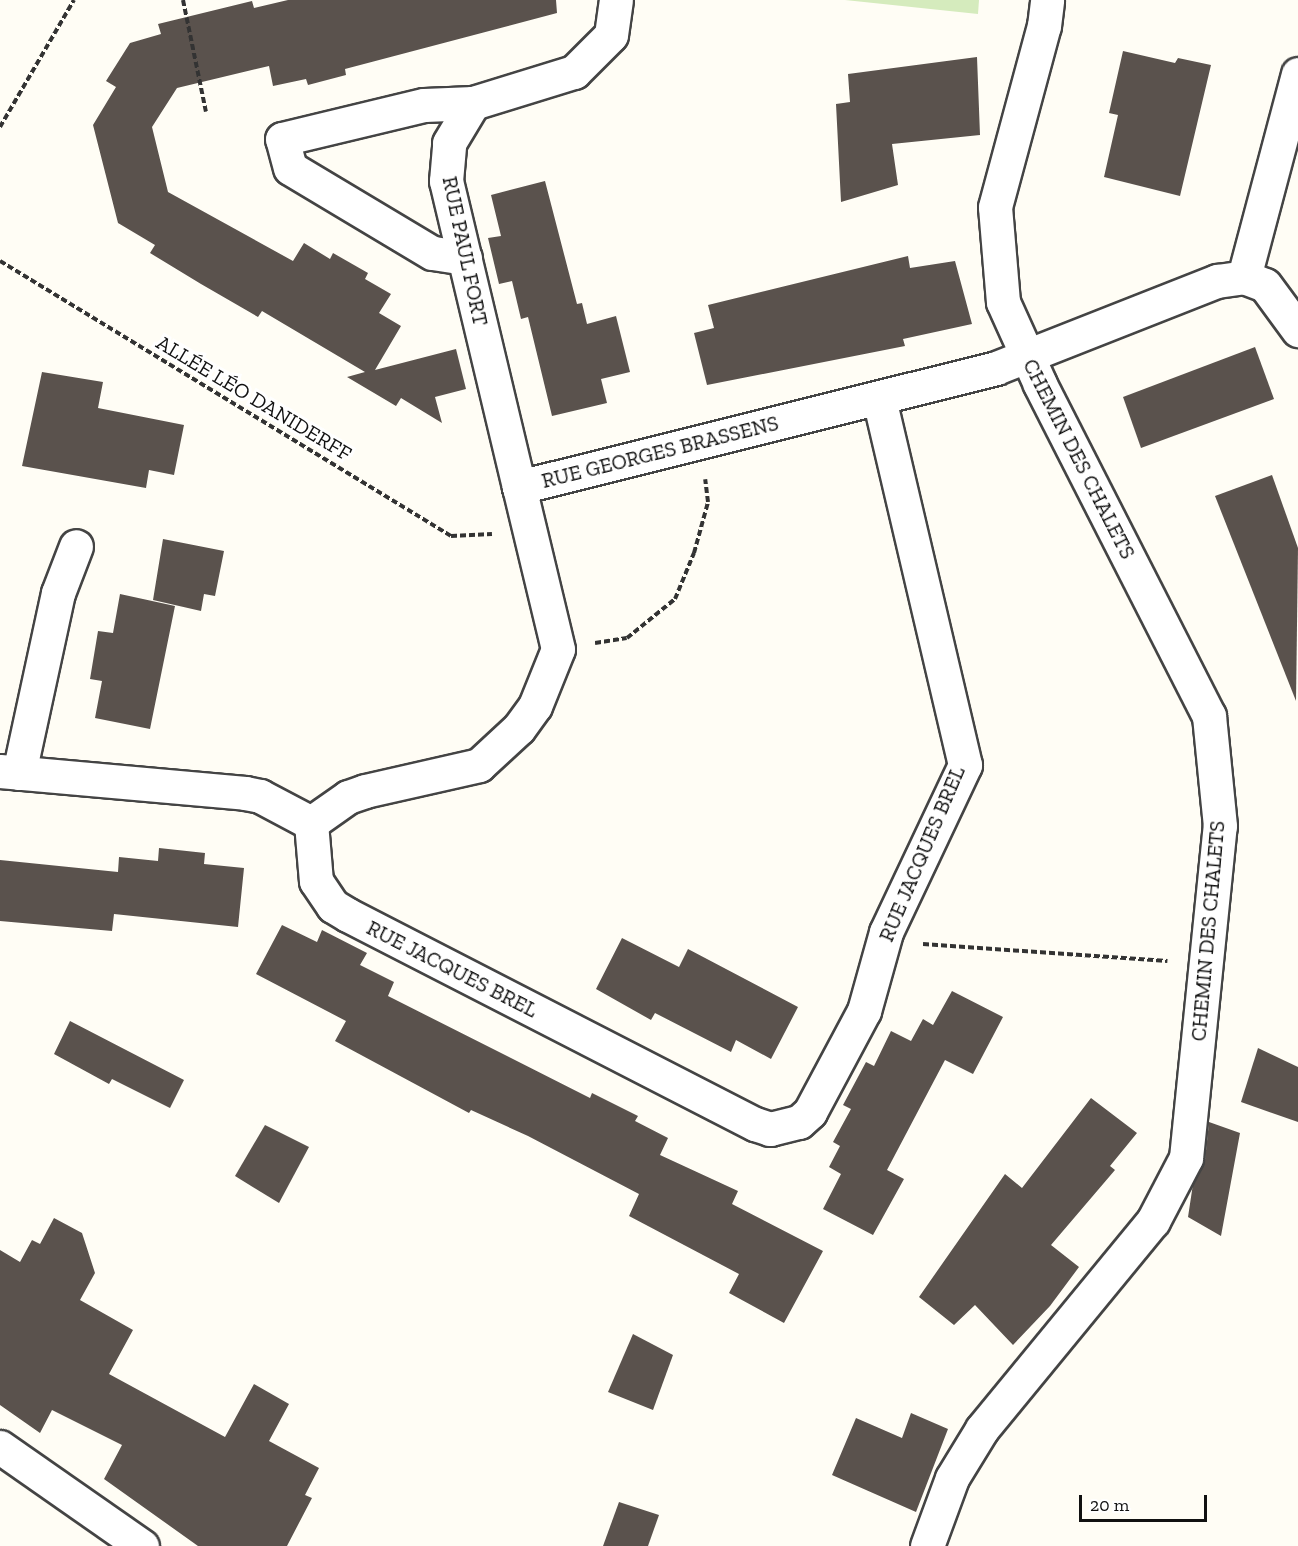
<!DOCTYPE html>
<meta charset="utf-8">
<style>
body{margin:0}
#map{position:relative;width:1298px;height:1546px;overflow:hidden;background:#fffdf5;font-family:"Zilla Slab",serif}
div>[style]{position:absolute}
.green>*{inset:0;background:#d5ebbd}
.building>*{inset:0;background:#5a524d}
.path>*{height:4px;margin-top:-2px;transform-origin:0;background:repeating-linear-gradient(90deg,#333 0 6px,transparent 0 9px)}
.roads{filter:drop-shadow(2px 0 #444) drop-shadow(-2px 0 #444) drop-shadow(0 2px #444) drop-shadow(0 -2px #444)}
.minor>*{height:33px;margin:-16.5px;padding:0 16.5px;transform-origin:16.5px;border-radius:16.5px;background:#fff}
span{translate:-50% -50%;white-space:nowrap;text-align:center;line-height:1.15;-webkit-text-stroke:6px #fff;paint-order:stroke}
.street-label{font-size:21px;color:#111}
.scale{position:absolute;left:1079px;top:1495px;width:128px;height:27px;box-sizing:border-box;border:3px solid #111;border-top:0;padding-left:8px;font-size:18px;line-height:21px;white-space:nowrap;color:#111;-webkit-text-stroke:4px #fff;paint-order:stroke}
</style>
<div id="map">
<div class="green">
<div style="clip-path:polygon(845px 0,979px 0,978px 14px)"></div>
</div>
<div class="building">
<div style="clip-path:polygon(288px 0,556px 0,557px 13px,345px 69px,346px 75px,308px 85px,306px 79px,273px 86px,269px 66px,177px 88px,152px 127px,168px 192px,293px 261px,304px 243px,330px 259px,333px 253px,368px 273px,365px 279px,391px 294px,379px 313px,401px 326px,375px 370px,456px 349px,466px 389px,435px 397px,442px 423px,401px 398px,396px 406px,347px 377px,365px 372px,262px 311px,258px 317px,201px 284px,150px 253px,155px 245px,118px 223px,93px 125px,116px 87px,106px 81px,130px 43px,161px 34px,158px 24px,252px 1px,254px 8px)"></div>
<div style="clip-path:polygon(1123px 51px,1175px 63px,1178px 58px,1211px 65px,1180px 196px,1104px 177px,1118px 115px,1109px 113px)"></div>
<div style="clip-path:polygon(977px 57px,980px 135px,892px 144px,898px 185px,841px 202px,836px 104px,850px 102px,848px 74px)"></div>
<div style="clip-path:polygon(545px 181px,577px 304px,582px 303px,587px 324px,616px 316px,630px 372px,601px 379px,607px 403px,552px 416px,528px 317px,521px 319px,512px 281px,499px 284px,488px 238px,501px 236px,491px 195px)"></div>
<div style="clip-path:polygon(908px 256px,910px 268px,955px 261px,972px 324px,903px 339px,905px 346px,707px 385px,694px 333px,714px 328px,708px 305px)"></div>
<div style="clip-path:polygon(1255px 347px,1274px 399px,1141px 448px,1123px 397px)"></div>
<div style="clip-path:polygon(42px 372px,103px 382px,98px 408px,184px 425px,174px 475px,149px 470px,146px 488px,22px 466px)"></div>
<div style="clip-path:polygon(1272px 475px,1298px 548px,1296px 701px,1215px 496px)"></div>
<div style="clip-path:polygon(163px 539px,224px 551px,215px 596px,204px 594px,201px 611px,153px 600px)"></div>
<div style="clip-path:polygon(120px 594px,175px 606px,150px 729px,95px 718px,102px 681px,90px 679px,98px 631px,113px 633px)"></div>
<div style="clip-path:polygon(159px 848px,205px 853px,204px 864px,244px 868px,238px 927px,114px 914px,112px 931px,0 921px,0 860px,118px 872px,119px 857px,158px 861px)"></div>
<div style="clip-path:polygon(282px 925px,317px 942px,322px 930px,367px 953px,360px 965px,394px 982px,388px 996px,590px 1098px,592px 1093px,638px 1116px,635px 1121px,668px 1138px,660px 1155px,738px 1191px,732px 1204px,823px 1251px,784px 1323px,729px 1293px,739px 1274px,629px 1216px,639px 1194px,528px 1136px,471px 1110px,469px 1113px,335px 1041px,346px 1021px,256px 974px)"></div>
<div style="clip-path:polygon(622px 938px,679px 967px,688px 949px,798px 1007px,771px 1059px,736px 1040px,731px 1052px,655px 1013px,651px 1020px,596px 989px)"></div>
<div style="clip-path:polygon(952px 991px,1003px 1017px,973px 1074px,945px 1060px,887px 1170px,904px 1179px,873px 1235px,823px 1209px,841px 1174px,829px 1167px,840px 1146px,833px 1142px,851px 1109px,843px 1105px,866px 1062px,874px 1066px,891px 1031px,911px 1041px,923px 1019px,933px 1025px)"></div>
<div style="clip-path:polygon(70px 1021px,184px 1080px,170px 1108px,112px 1079px,109px 1084px,54px 1054px)"></div>
<div style="clip-path:polygon(1258px 1048px,1298px 1067px,1298px 1122px,1241px 1102px)"></div>
<div style="clip-path:polygon(1091px 1098px,1137px 1133px,1110px 1166px,1115px 1170px,1051px 1245px,1079px 1267px,1050px 1306px,1013px 1345px,975px 1305px,954px 1325px,919px 1297px,1005px 1174px,1022px 1188px)"></div>
<div style="clip-path:polygon(1209px 1122px,1240px 1133px,1221px 1236px,1188px 1217px,1193px 1184px,1205px 1160px)"></div>
<div style="clip-path:polygon(265px 1125px,309px 1147px,279px 1203px,235px 1176px)"></div>
<div style="clip-path:polygon(54px 1218px,82px 1233px,95px 1273px,80px 1300px,133px 1330px,109px 1374px,225px 1437px,254px 1384px,289px 1404px,269px 1441px,319px 1468px,305px 1495px,312px 1498px,287px 1546px,198px 1546px,104px 1479px,122px 1445px,52px 1410px,40px 1433px,0 1405px,0 1250px,20px 1262px,32px 1240px,40px 1244px)"></div>
<div style="clip-path:polygon(633px 1334px,673px 1355px,653px 1410px,608px 1392px)"></div>
<div style="clip-path:polygon(911px 1413px,948px 1429px,916px 1512px,832px 1475px,856px 1418px,902px 1438px)"></div>
<div style="clip-path:polygon(619px 1502px,659px 1515px,648px 1546px,603px 1546px)"></div>
</div>
<div class="path">
<div style="left:183px;top:0;width:114px;rotate:78.4deg"></div>
<div style="left:0;top:127px;width:147px;rotate:-59.8deg"></div>
<div style="left:0;top:261px;width:528px;rotate:31.37deg"></div>
<div style="left:451px;top:536px;width:41px;rotate:-2.8deg"></div>
<div style="left:595px;top:643px;width:32px;rotate:-9deg"></div>
<div style="left:627px;top:638px;width:62px;rotate:-39.1deg"></div>
<div style="left:675px;top:599px;width:50px;rotate:-67.6deg"></div>
<div style="left:694px;top:553px;width:53px;rotate:-74.6deg"></div>
<div style="left:708px;top:502px;width:23px;rotate:-97deg"></div>
<div style="left:923px;top:944px;width:245px;rotate:4deg"></div>
</div>
<div class="roads">
<div class="minor">
<div style="left:465px;top:258px;width:33px;rotate:-171deg"></div>
<div style="left:432px;top:253px;width:165px;rotate:-149.1deg"></div>
<div style="left:290px;top:168px;width:30px;rotate:-105deg"></div>
<div style="left:282px;top:139px;width:146px;rotate:-13.5deg"></div>
<div style="left:424px;top:105px;width:49px;rotate:-2.3deg"></div>
<div style="left:1244px;top:277px;width:210px;rotate:-75.1deg"></div>
<div style="left:519px;top:487px;width:315px;rotate:-103.4deg"></div>
<div style="left:446px;top:181px;width:38px;rotate:-85deg"></div>
<div style="left:449px;top:143px;width:47px;rotate:-59deg"></div>
<div style="left:473px;top:103px;width:106px;rotate:-17.1deg"></div>
<div style="left:574px;top:72px;width:52px;rotate:-45deg"></div>
<div style="left:611px;top:35px;width:35px;rotate:-82deg"></div>
<div style="left:0;top:771px;width:246px;rotate:5.1deg"></div>
<div style="left:245px;top:793px;width:15px;rotate:11deg"></div>
<div style="left:260px;top:796px;width:58px;rotate:27.9deg"></div>
<div style="left:311px;top:823px;width:45px;rotate:-35.1deg"></div>
<div style="left:348px;top:797px;width:18px;rotate:-19deg"></div>
<div style="left:365px;top:791px;width:117px;rotate:-12.8deg"></div>
<div style="left:479px;top:765px;width:54px;rotate:-42.8deg"></div>
<div style="left:519px;top:728px;width:27px;rotate:-54deg"></div>
<div style="left:535px;top:706px;width:61px;rotate:-68deg"></div>
<div style="left:558px;top:649px;width:167px;rotate:-103.5deg"></div>
<div style="left:519px;top:487px;width:492px;rotate:-14deg"></div>
<div style="left:996px;top:368px;width:238px;rotate:-21.5deg"></div>
<div style="left:1217px;top:281px;width:27px;rotate:-8deg"></div>
<div style="left:1244px;top:277px;width:22px;rotate:21deg"></div>
<div style="left:1265px;top:285px;width:56px;rotate:53.7deg"></div>
<div style="left:19px;top:773px;width:184px;rotate:-77.8deg"></div>
<div style="left:58px;top:593px;width:50px;rotate:-69deg"></div>
<div style="left:311px;top:823px;width:58px;rotate:85.1deg"></div>
<div style="left:316px;top:881px;width:30px;rotate:56deg"></div>
<div style="left:333px;top:906px;width:17px;rotate:31deg"></div>
<div style="left:348px;top:915px;width:458px;rotate:27.2deg"></div>
<div style="left:755px;top:1124px;width:16px;rotate:18deg"></div>
<div style="left:770px;top:1129px;width:30px;rotate:-14deg"></div>
<div style="left:799px;top:1122px;width:15px;rotate:-42deg"></div>
<div style="left:810px;top:1112px;width:115px;rotate:-61.9deg"></div>
<div style="left:864px;top:1011px;width:82px;rotate:-74.4deg"></div>
<div style="left:886px;top:932px;width:185px;rotate:-64.7deg"></div>
<div style="left:965px;top:765px;width:377px;rotate:-103.2deg"></div>
<div style="left:0;top:1447px;width:173px;rotate:34.9deg"></div>
<div style="left:927px;top:1546px;width:72px;rotate:-69.8deg"></div>
<div style="left:952px;top:1478px;width:57px;rotate:-58.5deg"></div>
<div style="left:982px;top:1429px;width:269px;rotate:-50.6deg"></div>
<div style="left:1153px;top:1221px;width:71px;rotate:-62.4deg"></div>
<div style="left:1186px;top:1158px;width:334px;rotate:-84.2deg"></div>
<div style="left:1220px;top:826px;width:111px;rotate:-95.7deg"></div>
<div style="left:1209px;top:716px;width:373px;rotate:-117deg"></div>
<div style="left:1040px;top:384px;width:90px;rotate:-114.3deg"></div>
<div style="left:1003px;top:302px;width:95px;rotate:-94.8deg"></div>
<div style="left:995px;top:207px;width:188px;rotate:-74.9deg"></div>
<div style="left:1044px;top:26px;width:26px;rotate:-83deg"></div>
</div>
</div>
<div class="street-label">
<span style="left:465px;top:251px;rotate:78deg">RUE PAUL FORT</span>
<span style="left:254px;top:398px;rotate:31deg">ALLÉE LÉO DANIDERFF</span>
<span style="left:660px;top:452px;rotate:-14deg">RUE GEORGES BRASSENS</span>
<span style="left:1079px;top:459px;rotate:63deg">CHEMIN DES CHALETS</span>
<span style="left:922px;top:854px;rotate:-67deg">RUE JACQUES BREL</span>
<span style="left:1208px;top:931px;rotate:-85deg">CHEMIN DES CHALETS</span>
<span style="left:452px;top:969px;rotate:27deg">RUE JACQUES BREL</span>
</div>
<div class="scale">20 m</div>
</div>
